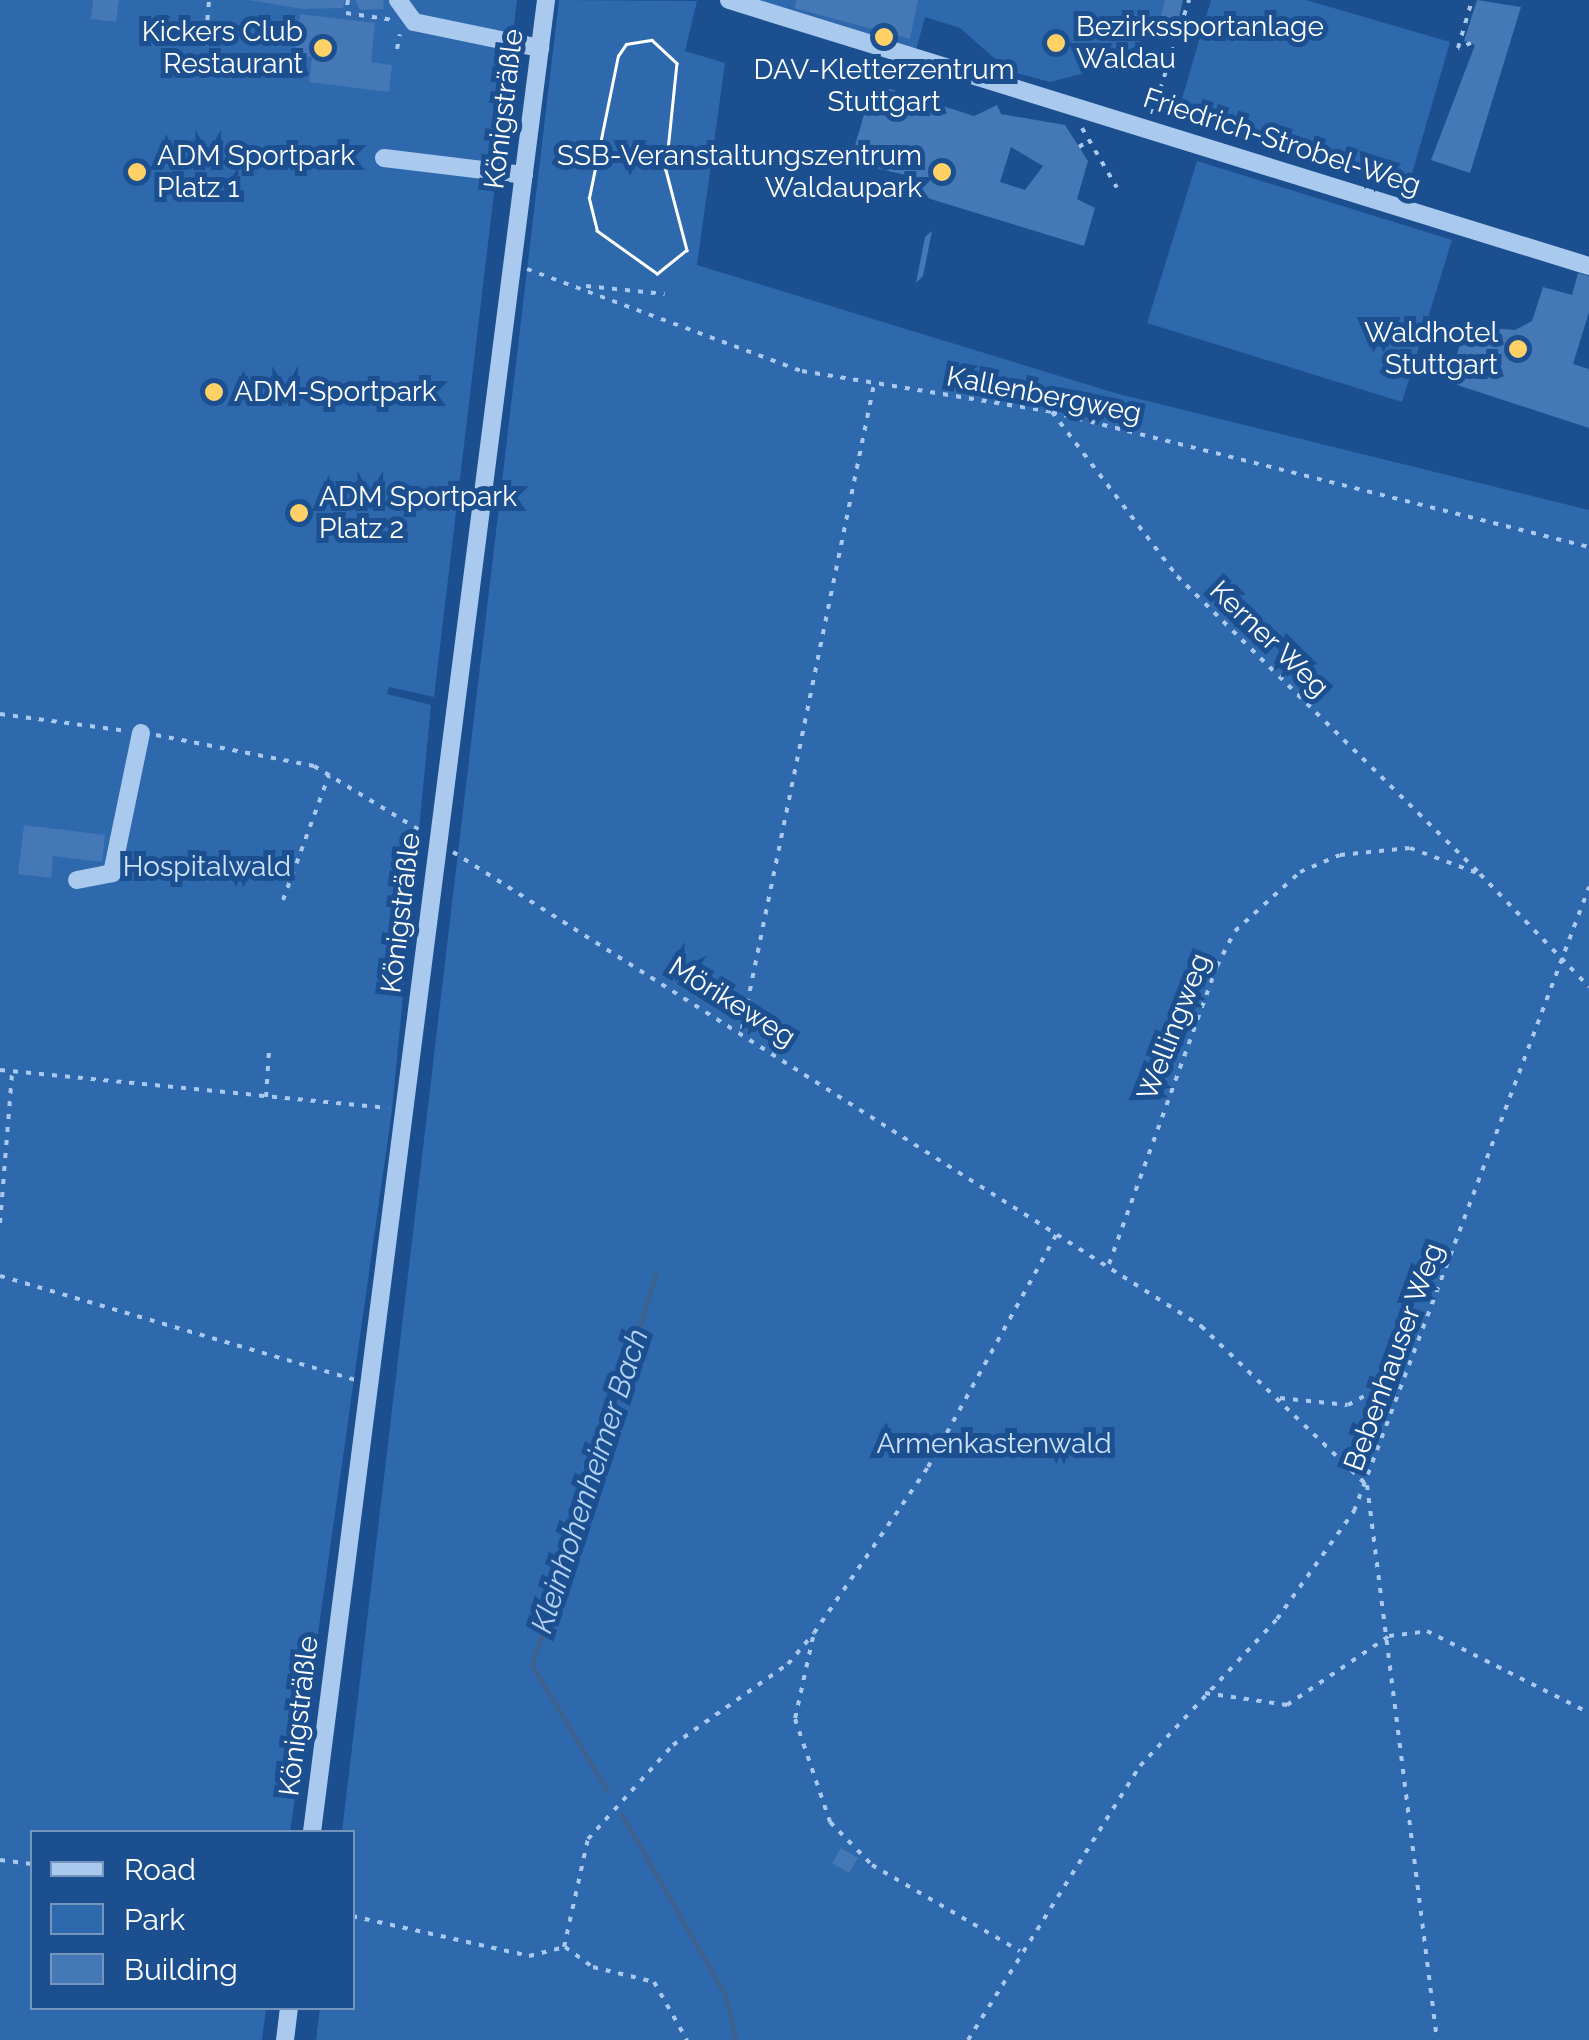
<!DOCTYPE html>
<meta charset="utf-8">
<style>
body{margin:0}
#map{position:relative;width:1589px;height:2040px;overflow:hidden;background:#1b4f8f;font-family:Raleway,sans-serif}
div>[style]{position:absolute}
.green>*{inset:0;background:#2e69ad}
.stream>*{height:5px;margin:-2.5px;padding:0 2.5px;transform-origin:2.5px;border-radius:2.5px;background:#3c6290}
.building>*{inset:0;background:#4478b7}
.path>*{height:4px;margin-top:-2px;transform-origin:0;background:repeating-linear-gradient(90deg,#a9c9ee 0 5px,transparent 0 13px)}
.minor>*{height:18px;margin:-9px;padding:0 9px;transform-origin:9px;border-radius:9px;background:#a9c9ee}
.tram>*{height:2.5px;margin:-1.25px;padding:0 1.25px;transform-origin:1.25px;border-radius:1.25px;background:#fff}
.dots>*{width:28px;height:28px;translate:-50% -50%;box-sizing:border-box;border:5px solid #1b4f8f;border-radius:50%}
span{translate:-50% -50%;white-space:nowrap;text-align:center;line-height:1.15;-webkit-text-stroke:10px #1b4f8f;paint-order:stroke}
.poi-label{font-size:28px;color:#fff}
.left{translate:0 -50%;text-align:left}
.right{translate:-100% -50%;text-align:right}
.street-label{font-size:28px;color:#fff}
.park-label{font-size:28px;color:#cfe3fa}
.water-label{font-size:30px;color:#b5d3f5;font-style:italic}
.legend{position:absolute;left:30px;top:1830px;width:325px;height:180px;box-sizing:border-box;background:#1b4f8f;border:2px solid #7695bc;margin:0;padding:12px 18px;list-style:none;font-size:30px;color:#fff}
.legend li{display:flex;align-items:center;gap:20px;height:50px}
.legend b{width:50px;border:2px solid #7695bc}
</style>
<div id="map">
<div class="green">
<div style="clip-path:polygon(0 0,517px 0,434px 697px,389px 687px,387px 694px,431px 705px,392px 1110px,290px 1832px,32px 1832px,32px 2008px,266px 2008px,262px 2040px,0 2040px)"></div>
<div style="clip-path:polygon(559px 0,697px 1px,685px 51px,725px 63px,697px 265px,1115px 393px,1589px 510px,1589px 2040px,316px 2040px,320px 2008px,352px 2008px,352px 1832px,342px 1832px)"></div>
<div style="clip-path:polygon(729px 0,1183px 0,1175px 39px,1151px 32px,1113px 66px,1050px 82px,1009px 71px,960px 28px,925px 17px,914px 57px)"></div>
<div style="clip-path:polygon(1211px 0,1306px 0,1450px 42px,1409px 184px,1177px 116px)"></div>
<div style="clip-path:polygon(1197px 161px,1452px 240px,1402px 402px,1147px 323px)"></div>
</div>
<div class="stream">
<div style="left:607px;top:1790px;width:146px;rotate:-121deg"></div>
<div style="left:532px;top:1665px;width:410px;rotate:-72.4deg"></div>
<div style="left:622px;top:1815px;width:207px;rotate:60.1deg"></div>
<div style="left:725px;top:1994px;width:47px;rotate:76.6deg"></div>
</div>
<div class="building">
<div style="clip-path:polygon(93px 0,119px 0,116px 22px,91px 19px)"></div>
<div style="clip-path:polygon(249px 0,345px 0,343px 8px,302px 9px)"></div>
<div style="clip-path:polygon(355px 0,383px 0,384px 9px,360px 10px)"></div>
<div style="clip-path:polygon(797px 0,918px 0,910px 39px,794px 8px)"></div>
<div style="clip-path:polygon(1165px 0,1183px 0,1174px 37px,1157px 33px)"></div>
<div style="clip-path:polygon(1477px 0,1521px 7px,1470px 173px,1431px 160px,1475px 45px,1464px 41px)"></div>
<div style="clip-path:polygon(300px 14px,375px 23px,371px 62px,392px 65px,389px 92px,309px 82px,312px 57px,295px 55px)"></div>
<div style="clip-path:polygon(evenodd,890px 89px,974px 116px,997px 105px,1001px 114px,1065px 125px,1088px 161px,1077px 199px,1095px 208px,1084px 246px,914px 194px,918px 178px,850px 162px,871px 91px,890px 89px,1011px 147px,1043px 166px,1025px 190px,1000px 182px,1011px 147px)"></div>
<div style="clip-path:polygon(932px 231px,923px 276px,916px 283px,925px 237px)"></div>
<div style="clip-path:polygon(1578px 273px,1589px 276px,1589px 312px,1573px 364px,1589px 369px,1589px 428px,1448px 382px,1466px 326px,1515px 330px,1532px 321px,1543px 287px,1572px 295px)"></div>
<div style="clip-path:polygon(24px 825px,105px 835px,102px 862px,53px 856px,51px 878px,18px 874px)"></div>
<div style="clip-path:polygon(841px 1848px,858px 1858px,849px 1873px,832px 1863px)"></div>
</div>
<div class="path">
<div style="left:348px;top:0;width:13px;rotate:99deg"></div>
<div style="left:346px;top:13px;width:48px;rotate:8.5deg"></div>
<div style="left:1471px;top:43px;width:14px;rotate:159deg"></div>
<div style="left:1458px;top:48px;width:50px;rotate:-73.7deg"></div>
<div style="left:397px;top:49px;width:15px;rotate:-79deg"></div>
<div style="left:203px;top:72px;width:72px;rotate:-85.2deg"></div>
<div style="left:1152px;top:114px;width:120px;rotate:-72deg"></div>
<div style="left:1082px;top:128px;width:69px;rotate:59.7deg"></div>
<div style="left:1079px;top:147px;width:11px;rotate:-34deg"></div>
<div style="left:527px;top:269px;width:293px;rotate:20.4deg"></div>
<div style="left:802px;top:371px;width:253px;rotate:9.3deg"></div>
<div style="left:1052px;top:412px;width:554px;rotate:14.11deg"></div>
<div style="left:586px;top:286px;width:79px;rotate:5.8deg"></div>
<div style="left:1052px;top:412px;width:206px;rotate:52.7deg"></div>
<div style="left:1177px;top:576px;width:424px;rotate:44.5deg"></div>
<div style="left:0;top:714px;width:128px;rotate:7.6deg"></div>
<div style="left:156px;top:735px;width:161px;rotate:11.1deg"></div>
<div style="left:314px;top:766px;width:129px;rotate:31.3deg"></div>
<div style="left:453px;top:852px;width:886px;rotate:32.36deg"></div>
<div style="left:1201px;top:1326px;width:230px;rotate:43.8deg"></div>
<div style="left:283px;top:900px;width:133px;rotate:-69.8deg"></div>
<div style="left:742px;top:1029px;width:658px;rotate:-78.43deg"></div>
<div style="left:0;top:1070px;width:390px;rotate:5.6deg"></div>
<div style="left:266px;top:1097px;width:46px;rotate:-86.3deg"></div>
<div style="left:0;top:1223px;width:150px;rotate:-85.4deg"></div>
<div style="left:1109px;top:1264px;width:317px;rotate:-70.1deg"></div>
<div style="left:1217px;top:966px;width:39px;rotate:-63deg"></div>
<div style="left:1235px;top:931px;width:88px;rotate:-42.2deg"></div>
<div style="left:1300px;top:872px;width:43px;rotate:-23deg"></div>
<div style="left:1340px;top:855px;width:70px;rotate:-5.7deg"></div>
<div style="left:1410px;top:848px;width:75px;rotate:20.4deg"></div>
<div style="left:1480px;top:874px;width:157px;rotate:46deg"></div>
<div style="left:0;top:1276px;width:370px;rotate:16.3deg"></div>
<div style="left:1280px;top:1398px;width:68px;rotate:5.9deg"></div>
<div style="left:1348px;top:1405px;width:66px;rotate:-28.9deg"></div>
<div style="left:1367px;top:1485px;width:559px;rotate:82.81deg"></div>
<div style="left:813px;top:1637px;width:84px;rotate:102.4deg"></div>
<div style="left:795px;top:1719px;width:109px;rotate:71.2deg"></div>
<div style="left:830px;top:1822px;width:60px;rotate:45.7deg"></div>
<div style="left:872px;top:1865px;width:171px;rotate:30.2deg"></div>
<div style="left:1205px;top:1693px;width:83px;rotate:8.3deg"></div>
<div style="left:1287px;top:1705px;width:123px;rotate:-34.1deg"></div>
<div style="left:1389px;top:1636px;width:38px;rotate:-7deg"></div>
<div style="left:1427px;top:1631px;width:182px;rotate:26.8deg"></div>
<div style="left:0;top:1860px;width:32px;rotate:7deg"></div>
<div style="left:352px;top:1916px;width:181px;rotate:12.7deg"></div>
<div style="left:529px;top:1956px;width:36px;rotate:-14deg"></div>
<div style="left:564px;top:1947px;width:111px;rotate:-77.5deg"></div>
<div style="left:588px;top:1839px;width:127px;rotate:-47.9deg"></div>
<div style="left:673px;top:1745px;width:141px;rotate:-35.2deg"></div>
<div style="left:788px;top:1664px;width:40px;rotate:-50deg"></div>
<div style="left:814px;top:1633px;width:201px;rotate:-55.5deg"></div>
<div style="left:928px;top:1467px;width:267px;rotate:-61.1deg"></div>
<div style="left:565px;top:1947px;width:34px;rotate:36deg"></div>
<div style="left:593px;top:1967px;width:63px;rotate:13.8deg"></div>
<div style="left:654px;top:1982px;width:67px;rotate:60.4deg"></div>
<div style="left:968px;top:2040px;width:324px;rotate:-57.9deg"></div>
<div style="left:1140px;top:1766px;width:201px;rotate:-47deg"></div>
<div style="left:1277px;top:1619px;width:133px;rotate:-54.5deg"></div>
<div style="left:1354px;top:1511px;width:667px;rotate:-69.36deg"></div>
</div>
<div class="minor">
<div style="left:398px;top:0;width:27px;rotate:54deg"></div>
<div style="left:414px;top:22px;width:129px;rotate:11.7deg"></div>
<div style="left:729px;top:0;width:900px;rotate:17.19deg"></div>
<div style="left:384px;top:158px;width:141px;rotate:6.9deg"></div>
<div style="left:77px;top:880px;width:36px;rotate:-11deg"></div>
<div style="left:112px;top:873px;width:143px;rotate:-78.3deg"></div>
<div style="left:312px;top:1832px;width:1847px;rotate:-82.72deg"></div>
<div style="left:285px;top:2040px;width:32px;rotate:-83deg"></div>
</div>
<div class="tram">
<div style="left:652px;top:40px;width:34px;rotate:43deg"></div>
<div style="left:677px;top:63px;width:108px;rotate:95.9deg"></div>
<div style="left:666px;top:170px;width:83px;rotate:75.3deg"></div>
<div style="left:687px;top:250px;width:38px;rotate:141deg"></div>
<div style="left:657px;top:274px;width:74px;rotate:-144.4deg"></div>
<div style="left:597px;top:231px;width:34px;rotate:-104deg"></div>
<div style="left:589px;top:198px;width:145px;rotate:-78.5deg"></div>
<div style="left:618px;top:56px;width:14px;rotate:-56deg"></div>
<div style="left:626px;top:44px;width:26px;rotate:-9deg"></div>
</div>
<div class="dots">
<div style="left:884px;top:37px;background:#ffd166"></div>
<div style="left:1056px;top:43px;background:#ffd166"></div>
<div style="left:323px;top:48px;background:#ffd166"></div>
<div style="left:137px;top:172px;background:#ffd166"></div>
<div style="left:942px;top:172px;background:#ffd166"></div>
<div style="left:1518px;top:349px;background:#ffd166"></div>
<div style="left:214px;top:392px;background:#ffd166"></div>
<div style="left:299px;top:513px;background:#ffd166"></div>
</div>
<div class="poi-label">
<span class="left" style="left:1076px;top:43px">Bezirkssportanlage<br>Waldau</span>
<span class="right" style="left:303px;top:48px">Kickers Club<br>Restaurant</span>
<span style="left:884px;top:86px">DAV-Kletterzentrum<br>Stuttgart</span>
<span class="left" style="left:157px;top:172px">ADM Sportpark<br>Platz 1</span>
<span class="right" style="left:922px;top:172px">SSB-Veranstaltungszentrum<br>Waldaupark</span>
<span class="right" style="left:1498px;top:349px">Waldhotel<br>Stuttgart</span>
<span class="left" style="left:234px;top:392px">ADM-Sportpark</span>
<span class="left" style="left:319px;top:513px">ADM Sportpark<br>Platz 2</span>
</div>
<div class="street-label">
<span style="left:504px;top:109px;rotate:-83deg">Königsträßle</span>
<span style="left:1282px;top:142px;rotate:18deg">Friedrich-Strobel-Weg</span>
<span style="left:1044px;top:395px;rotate:11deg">Kallenbergweg</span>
<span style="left:1269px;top:639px;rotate:44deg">Kerner Weg</span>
<span style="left:401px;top:913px;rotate:-83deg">Königsträßle</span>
<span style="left:732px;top:1002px;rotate:32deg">Mörikeweg</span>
<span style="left:1174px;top:1027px;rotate:-69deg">Wellingweg</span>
<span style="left:1394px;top:1357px;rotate:-70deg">Bebenhauser Weg</span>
<span style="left:299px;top:1716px;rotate:-83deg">Königsträßle</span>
</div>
<div class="park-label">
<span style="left:207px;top:867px">Hospitalwald</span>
<span style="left:994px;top:1444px">Armenkastenwald</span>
</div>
<div class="water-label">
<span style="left:590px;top:1481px;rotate:-72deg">Kleinhohenheimer Bach</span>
</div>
<ul class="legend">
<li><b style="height:12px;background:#a9c9ee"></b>Road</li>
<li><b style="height:28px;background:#2e69ad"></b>Park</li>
<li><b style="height:28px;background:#4478b7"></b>Building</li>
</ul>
</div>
